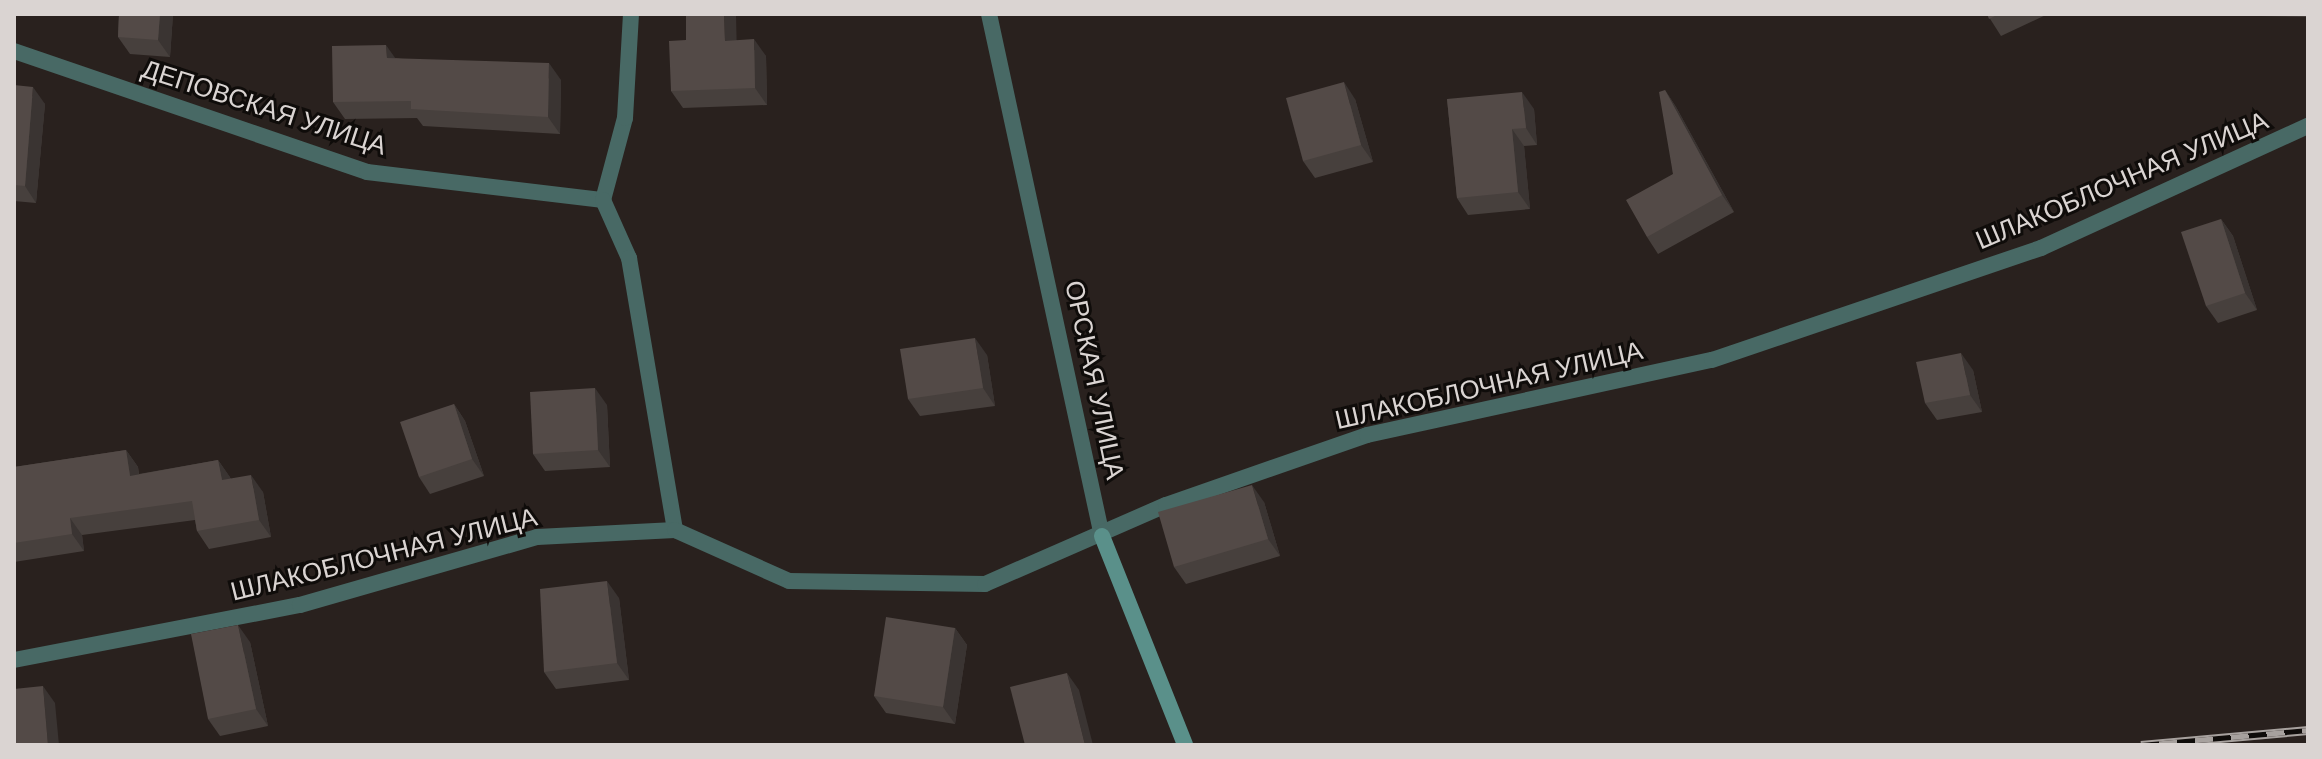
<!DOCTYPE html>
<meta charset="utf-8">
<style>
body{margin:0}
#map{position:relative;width:2322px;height:759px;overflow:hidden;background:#29211e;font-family:Helvetica,sans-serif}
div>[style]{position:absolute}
.street>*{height:16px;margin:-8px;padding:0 8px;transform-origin:8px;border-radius:8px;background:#486965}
.secondary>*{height:16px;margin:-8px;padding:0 8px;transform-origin:8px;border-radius:8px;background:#5a908a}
.rail>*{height:9px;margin-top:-4.5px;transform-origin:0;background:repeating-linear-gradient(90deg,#0f0c0a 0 18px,#a7a19e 0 36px);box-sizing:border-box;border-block:2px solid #a7a19e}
.wall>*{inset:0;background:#47403d}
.shaded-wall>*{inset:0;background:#3a3432}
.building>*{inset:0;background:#534a47}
span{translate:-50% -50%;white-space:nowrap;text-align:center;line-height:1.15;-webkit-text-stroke:6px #0f0c0a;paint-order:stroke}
.street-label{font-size:26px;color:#dad4d2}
.frame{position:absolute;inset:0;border:16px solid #dad4d2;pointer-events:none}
</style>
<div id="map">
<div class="street">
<div style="left:989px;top:14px;width:534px;rotate:77.79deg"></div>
<div style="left:14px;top:51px;width:373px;rotate:18.9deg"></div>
<div style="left:367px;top:172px;width:238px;rotate:6.8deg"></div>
<div style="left:603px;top:200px;width:85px;rotate:-75deg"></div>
<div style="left:625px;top:118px;width:104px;rotate:-86.7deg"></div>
<div style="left:603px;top:200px;width:64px;rotate:65.9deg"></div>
<div style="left:629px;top:258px;width:276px;rotate:80.4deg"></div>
<div style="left:14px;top:660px;width:291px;rotate:-10.9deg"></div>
<div style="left:300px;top:605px;width:247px;rotate:-16deg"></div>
<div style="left:537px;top:537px;width:138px;rotate:-2.9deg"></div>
<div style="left:675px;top:530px;width:125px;rotate:24.1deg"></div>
<div style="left:789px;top:581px;width:196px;rotate:0.9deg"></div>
<div style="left:985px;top:584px;width:197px;rotate:-23.6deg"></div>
<div style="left:1166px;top:505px;width:213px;rotate:-19.2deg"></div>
<div style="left:1367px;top:435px;width:353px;rotate:-12.3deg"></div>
<div style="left:1712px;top:360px;width:348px;rotate:-18.8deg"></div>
<div style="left:2041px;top:248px;width:294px;rotate:-24.6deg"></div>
</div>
<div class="secondary">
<div style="left:1102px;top:536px;width:225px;rotate:68.3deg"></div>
</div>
<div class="rail">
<div style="left:2141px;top:745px;width:168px;rotate:-5.1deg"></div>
</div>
<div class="wall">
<div style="clip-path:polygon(119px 14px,173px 14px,170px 57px,130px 54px,118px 37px)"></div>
<div style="clip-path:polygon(1987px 14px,2048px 14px,2001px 36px)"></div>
<div style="clip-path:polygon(2259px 14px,2308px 14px,2308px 17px,2260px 16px)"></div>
<div style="clip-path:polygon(736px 40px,766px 56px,767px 105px,683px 108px,671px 91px)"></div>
<div style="clip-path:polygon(395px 58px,561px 80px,560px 134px,423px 126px,417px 118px,345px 119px,333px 102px)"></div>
<div style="clip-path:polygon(14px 85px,45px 104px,36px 203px,14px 201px)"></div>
<div style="clip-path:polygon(1665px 90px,1676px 107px,1734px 212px,1658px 254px,1647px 237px,1673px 174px)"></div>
<div style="clip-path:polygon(1355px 99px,1373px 162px,1315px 178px,1303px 161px)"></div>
<div style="clip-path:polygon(1447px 99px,1534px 109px,1537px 145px,1524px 146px,1530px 209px,1468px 215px,1457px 198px)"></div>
<div style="clip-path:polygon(2221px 219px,2233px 236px,2257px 310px,2218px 323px,2206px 306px)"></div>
<div style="clip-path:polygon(987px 355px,995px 406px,920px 416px,908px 399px)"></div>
<div style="clip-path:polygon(1973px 370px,1982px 412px,1937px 420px,1925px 403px)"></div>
<div style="clip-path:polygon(454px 404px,465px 421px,484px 476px,430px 494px,419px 477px)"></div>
<div style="clip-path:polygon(607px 405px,610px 467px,545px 471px,533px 454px)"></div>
<div style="clip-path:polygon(126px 450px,138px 467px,139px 474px,218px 460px,231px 479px,263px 492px,271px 537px,209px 549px,197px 531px,195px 520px,82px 535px,84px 551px,14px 562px,14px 467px)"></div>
<div style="clip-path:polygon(1264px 502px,1280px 556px,1186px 584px,1174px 567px)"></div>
<div style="clip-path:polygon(619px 598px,629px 680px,556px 689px,544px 672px)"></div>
<div style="clip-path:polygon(955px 628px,967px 645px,955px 724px,886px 713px,874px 696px)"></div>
<div style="clip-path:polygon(250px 642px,268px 726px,220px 736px,208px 719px)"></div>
</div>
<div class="shaded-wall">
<div style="clip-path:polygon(160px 14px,173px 14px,170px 57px,158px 40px)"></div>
<div style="clip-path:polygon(724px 14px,736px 14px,737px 58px,725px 41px)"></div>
<div style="clip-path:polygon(754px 39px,766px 56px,767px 105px,755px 88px)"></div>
<div style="clip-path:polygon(386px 45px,398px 62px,387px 58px)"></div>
<div style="clip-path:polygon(549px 63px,561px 80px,560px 134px,548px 117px)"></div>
<div style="clip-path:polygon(1344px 82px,1355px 99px,1373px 162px,1361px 145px)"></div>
<div style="clip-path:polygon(33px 87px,45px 104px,36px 203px,25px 186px)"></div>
<div style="clip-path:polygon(1665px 90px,1676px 107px,1734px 212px,1722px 195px)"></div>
<div style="clip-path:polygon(1522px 92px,1534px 109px,1537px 145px,1526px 128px)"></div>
<div style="clip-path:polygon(1512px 129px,1524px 146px,1530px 209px,1518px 192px)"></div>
<div style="clip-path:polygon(2221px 219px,2233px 236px,2257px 310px,2245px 293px)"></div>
<div style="clip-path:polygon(975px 338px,987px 355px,995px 406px,983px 388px)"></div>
<div style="clip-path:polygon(1961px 353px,1973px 370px,1982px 412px,1970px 395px)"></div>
<div style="clip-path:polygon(595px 388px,607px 405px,610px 467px,598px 450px)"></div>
<div style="clip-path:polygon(454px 404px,465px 421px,484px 476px,472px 459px)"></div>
<div style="clip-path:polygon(126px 450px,138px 467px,141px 493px,130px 476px)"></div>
<div style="clip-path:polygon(218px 460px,230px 477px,234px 497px,222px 480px)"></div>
<div style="clip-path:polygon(251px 475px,263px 492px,271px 537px,259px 520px)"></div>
<div style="clip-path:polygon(1252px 485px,1264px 502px,1280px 556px,1268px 539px)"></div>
<div style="clip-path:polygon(70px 518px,82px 535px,84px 551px,72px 534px)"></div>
<div style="clip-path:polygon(607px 581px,619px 598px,629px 680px,617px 663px)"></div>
<div style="clip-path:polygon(238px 625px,250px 642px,268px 726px,256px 709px)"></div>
<div style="clip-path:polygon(955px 628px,967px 645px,955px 724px,943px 707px)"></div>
<div style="clip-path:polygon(1067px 673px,1079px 690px,1093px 745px,1085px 745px)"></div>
<div style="clip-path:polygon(43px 686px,55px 703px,59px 745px,48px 745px)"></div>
</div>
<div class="building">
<div style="clip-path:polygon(119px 14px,160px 14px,158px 40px,118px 37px)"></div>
<div style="clip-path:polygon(686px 14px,724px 14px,725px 41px,754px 39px,755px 88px,671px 91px,669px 41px,686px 40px)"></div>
<div style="clip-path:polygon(1987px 14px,1999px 14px,1989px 19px)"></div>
<div style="clip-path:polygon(386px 45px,387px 58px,549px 63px,548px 117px,411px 109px,411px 101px,333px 102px,332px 46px)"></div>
<div style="clip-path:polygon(1344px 82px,1361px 145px,1303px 161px,1286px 98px)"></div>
<div style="clip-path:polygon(14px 85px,33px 87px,25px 186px,14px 185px)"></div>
<div style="clip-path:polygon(1665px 90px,1722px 195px,1647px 237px,1626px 200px,1673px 174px,1659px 92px)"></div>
<div style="clip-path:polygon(1522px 92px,1526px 128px,1512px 129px,1518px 192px,1457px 198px,1447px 99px)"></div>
<div style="clip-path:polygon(2221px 219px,2245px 293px,2206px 306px,2181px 232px)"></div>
<div style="clip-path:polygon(975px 338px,983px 388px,908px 399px,900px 349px)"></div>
<div style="clip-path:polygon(1961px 353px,1970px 395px,1925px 403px,1916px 362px)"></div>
<div style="clip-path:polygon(595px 388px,598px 450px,533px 454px,530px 392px)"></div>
<div style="clip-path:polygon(454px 404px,472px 459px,419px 477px,400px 422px)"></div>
<div style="clip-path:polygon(126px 450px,130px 476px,218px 460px,222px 480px,251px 475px,259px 520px,197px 531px,192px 501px,70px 518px,72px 534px,14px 543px,14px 467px)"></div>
<div style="clip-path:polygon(1252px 485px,1268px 539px,1174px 567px,1158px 512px)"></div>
<div style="clip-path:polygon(607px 581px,617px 663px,544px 672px,540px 589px)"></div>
<div style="clip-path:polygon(886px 617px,955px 628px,943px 707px,874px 696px)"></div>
<div style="clip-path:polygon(238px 625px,256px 709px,208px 719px,191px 634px)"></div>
<div style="clip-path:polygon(1067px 673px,1085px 745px,1025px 745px,1010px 687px)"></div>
<div style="clip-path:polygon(43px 686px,48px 745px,14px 745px,14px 689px)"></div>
</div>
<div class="street-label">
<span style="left:264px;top:108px;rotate:18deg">ДЕПОВСКАЯ УЛИЦА</span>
<span style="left:2122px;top:181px;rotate:-23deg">ШЛАКОБЛОЧНАЯ УЛИЦА</span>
<span style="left:1094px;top:380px;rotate:78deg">ОРСКАЯ УЛИЦА</span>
<span style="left:1489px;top:386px;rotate:-13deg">ШЛАКОБЛОЧНАЯ УЛИЦА</span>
<span style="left:384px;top:555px;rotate:-14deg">ШЛАКОБЛОЧНАЯ УЛИЦА</span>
</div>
<div class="frame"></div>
</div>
